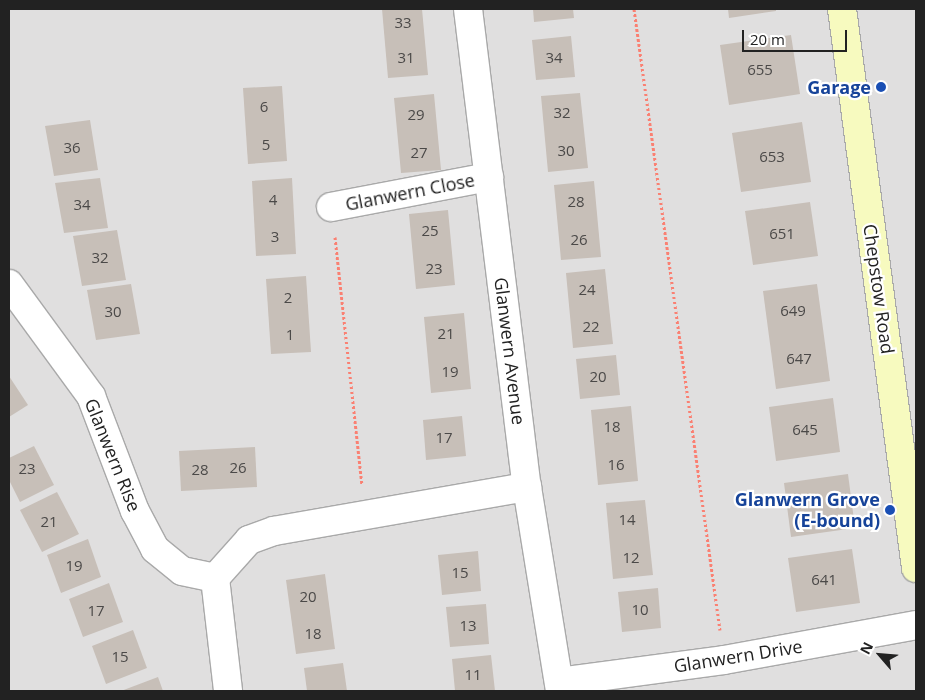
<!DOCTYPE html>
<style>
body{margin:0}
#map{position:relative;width:925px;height:700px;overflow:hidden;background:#f2efe9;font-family:"Open Sans",sans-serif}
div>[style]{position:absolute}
.residential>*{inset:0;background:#e0dfdf}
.building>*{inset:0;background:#c7bfb8}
.path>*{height:3px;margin-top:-1.5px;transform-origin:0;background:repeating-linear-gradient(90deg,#fa8072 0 2.5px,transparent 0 5px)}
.roads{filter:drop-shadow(1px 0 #a9a9a9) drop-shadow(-1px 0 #a9a9a9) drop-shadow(0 1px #a9a9a9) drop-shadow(0 -1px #a9a9a9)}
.street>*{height:28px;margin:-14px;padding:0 14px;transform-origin:14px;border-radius:14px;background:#fff}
.secondary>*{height:28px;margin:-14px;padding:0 14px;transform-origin:14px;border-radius:14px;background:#f7fabf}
.dots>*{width:14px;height:14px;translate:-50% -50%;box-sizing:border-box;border:2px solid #fff;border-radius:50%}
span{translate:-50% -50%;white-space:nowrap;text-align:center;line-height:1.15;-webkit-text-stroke:4.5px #fff;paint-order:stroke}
.number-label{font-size:15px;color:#4b4948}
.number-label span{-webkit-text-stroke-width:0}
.transit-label{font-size:18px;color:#164399;font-weight:700}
.right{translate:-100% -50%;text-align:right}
.street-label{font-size:18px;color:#222}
.frame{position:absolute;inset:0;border:10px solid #222;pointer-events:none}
.north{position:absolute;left:855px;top:630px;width:50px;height:50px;-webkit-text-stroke:4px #fff;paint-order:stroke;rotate:297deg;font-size:14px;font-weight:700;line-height:20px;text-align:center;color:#222}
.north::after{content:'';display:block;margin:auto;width:18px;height:22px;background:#222;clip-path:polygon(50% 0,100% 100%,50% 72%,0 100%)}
.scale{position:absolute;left:742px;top:30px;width:105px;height:22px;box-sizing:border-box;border:2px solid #222;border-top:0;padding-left:6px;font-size:15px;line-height:18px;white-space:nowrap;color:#222;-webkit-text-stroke:4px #fff;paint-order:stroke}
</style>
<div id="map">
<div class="residential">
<div style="clip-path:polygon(9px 9px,916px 9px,916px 691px,9px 691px)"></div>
</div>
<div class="building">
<div style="clip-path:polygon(382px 9px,422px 9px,428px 75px,388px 78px)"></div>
<div style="clip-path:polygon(533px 9px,573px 9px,574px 18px,534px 22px)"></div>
<div style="clip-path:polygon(728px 9px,776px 9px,776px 11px,729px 18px)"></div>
<div style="clip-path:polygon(791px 35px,800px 94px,729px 105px,720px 45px)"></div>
<div style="clip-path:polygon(571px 36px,575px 77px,536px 80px,532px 40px)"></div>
<div style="clip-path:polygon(282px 86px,287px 161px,248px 164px,243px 88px)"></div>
<div style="clip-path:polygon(580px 93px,588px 168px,548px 172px,541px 96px)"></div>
<div style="clip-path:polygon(434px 94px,441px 170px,401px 173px,394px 98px)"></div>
<div style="clip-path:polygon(90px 120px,98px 170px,54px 176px,45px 126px)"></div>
<div style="clip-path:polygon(802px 122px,811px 182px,741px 192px,732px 133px)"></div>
<div style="clip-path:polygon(100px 178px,108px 228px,64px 233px,55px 183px)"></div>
<div style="clip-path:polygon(292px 178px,296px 254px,256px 256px,252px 181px)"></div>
<div style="clip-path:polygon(594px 181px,601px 257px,561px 260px,554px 185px)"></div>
<div style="clip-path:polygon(810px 202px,818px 256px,753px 265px,745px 211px)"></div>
<div style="clip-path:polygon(448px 210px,455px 285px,416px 289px,409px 214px)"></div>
<div style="clip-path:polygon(117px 230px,126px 280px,82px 286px,73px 236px)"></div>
<div style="clip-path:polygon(605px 269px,613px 344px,573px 348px,566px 273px)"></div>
<div style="clip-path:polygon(306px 276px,311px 352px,271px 354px,266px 279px)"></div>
<div style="clip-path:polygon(131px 284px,140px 334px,96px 340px,87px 290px)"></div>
<div style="clip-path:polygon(817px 284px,830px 381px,776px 389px,763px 291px)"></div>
<div style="clip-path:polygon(464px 313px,471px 389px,431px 393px,424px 317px)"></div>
<div style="clip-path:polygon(616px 355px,620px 395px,580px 399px,576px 359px)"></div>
<div style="clip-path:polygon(9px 376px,28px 405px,9px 417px)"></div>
<div style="clip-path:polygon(833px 398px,840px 452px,776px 461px,769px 407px)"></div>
<div style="clip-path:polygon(631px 406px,638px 481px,598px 485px,591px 410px)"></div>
<div style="clip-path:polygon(462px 416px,466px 456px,426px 460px,423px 420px)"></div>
<div style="clip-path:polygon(34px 446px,54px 485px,20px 502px,9px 480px,9px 458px)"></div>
<div style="clip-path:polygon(255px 447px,257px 487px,181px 491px,179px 451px)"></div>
<div style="clip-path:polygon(848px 474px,855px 528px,791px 537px,784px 483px)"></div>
<div style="clip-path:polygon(57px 492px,79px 534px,42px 552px,20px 510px)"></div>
<div style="clip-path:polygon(645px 500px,653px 575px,613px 579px,606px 503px)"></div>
<div style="clip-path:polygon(88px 539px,101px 577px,61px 593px,47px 555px)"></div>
<div style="clip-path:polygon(852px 549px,860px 603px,796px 612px,788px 558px)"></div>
<div style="clip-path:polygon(478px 551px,481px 591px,442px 595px,438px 555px)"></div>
<div style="clip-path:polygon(325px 574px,335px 649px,296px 654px,286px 580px)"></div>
<div style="clip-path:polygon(109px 583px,123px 622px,83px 637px,69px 599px)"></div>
<div style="clip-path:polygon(658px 588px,661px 628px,622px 632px,618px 592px)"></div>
<div style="clip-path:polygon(486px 604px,489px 644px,450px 647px,446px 607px)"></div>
<div style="clip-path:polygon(133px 630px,147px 668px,106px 684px,92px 646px)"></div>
<div style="clip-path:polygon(491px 655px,495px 691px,455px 691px,452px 659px)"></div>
<div style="clip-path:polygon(343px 663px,347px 691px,307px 691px,304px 668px)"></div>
<div style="clip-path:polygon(158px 677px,163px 691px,121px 691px)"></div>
</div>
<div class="path">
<div style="left:634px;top:9px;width:627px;rotate:82.12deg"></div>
<div style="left:335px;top:237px;width:248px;rotate:83.8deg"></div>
</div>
<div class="roads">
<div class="street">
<div style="left:468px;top:9px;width:482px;rotate:83deg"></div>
<div style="left:527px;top:487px;width:207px;rotate:80.8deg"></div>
<div style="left:331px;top:207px;width:161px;rotate:-10.8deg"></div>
<div style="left:9px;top:284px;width:139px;rotate:53.8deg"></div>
<div style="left:91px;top:396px;width:123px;rotate:69.1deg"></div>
<div style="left:135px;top:511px;width:43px;rotate:62.2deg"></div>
<div style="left:155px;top:549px;width:35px;rotate:39deg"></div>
<div style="left:182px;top:571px;width:34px;rotate:12deg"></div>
<div style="left:215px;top:578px;width:51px;rotate:-48.2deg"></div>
<div style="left:249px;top:540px;width:27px;rotate:-20deg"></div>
<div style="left:274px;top:531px;width:257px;rotate:-9.9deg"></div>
<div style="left:215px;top:578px;width:114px;rotate:83.4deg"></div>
<div style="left:559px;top:682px;width:166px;rotate:-7.6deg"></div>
<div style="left:724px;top:660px;width:195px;rotate:-10.3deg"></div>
</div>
<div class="secondary">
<div style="left:842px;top:9px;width:564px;rotate:82.46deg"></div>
</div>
</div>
<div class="dots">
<div style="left:881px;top:87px;background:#1a4fb4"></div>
<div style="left:890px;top:510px;background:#1a4fb4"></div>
</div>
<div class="number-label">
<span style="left:403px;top:23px">33</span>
<span style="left:406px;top:58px">31</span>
<span style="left:554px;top:58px">34</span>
<span style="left:760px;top:70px">655</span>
<span style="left:264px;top:107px">6</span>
<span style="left:562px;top:113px">32</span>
<span style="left:416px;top:115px">29</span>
<span style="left:266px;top:145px">5</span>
<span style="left:72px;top:148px">36</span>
<span style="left:566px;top:151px">30</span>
<span style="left:419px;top:153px">27</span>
<span style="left:772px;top:157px">653</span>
<span style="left:273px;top:200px">4</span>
<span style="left:576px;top:202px">28</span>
<span style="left:82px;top:205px">34</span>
<span style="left:430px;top:231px">25</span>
<span style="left:782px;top:234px">651</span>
<span style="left:275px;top:237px">3</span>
<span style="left:579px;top:240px">26</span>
<span style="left:100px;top:258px">32</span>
<span style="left:434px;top:269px">23</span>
<span style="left:587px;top:290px">24</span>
<span style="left:288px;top:298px">2</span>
<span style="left:793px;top:311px">649</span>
<span style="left:113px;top:312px">30</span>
<span style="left:591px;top:327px">22</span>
<span style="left:446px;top:334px">21</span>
<span style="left:290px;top:335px">1</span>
<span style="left:799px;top:359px">647</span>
<span style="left:450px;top:372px">19</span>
<span style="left:598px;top:377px">20</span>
<span style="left:612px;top:427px">18</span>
<span style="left:805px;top:430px">645</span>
<span style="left:444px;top:438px">17</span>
<span style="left:616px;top:465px">16</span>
<span style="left:238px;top:468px">26</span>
<span style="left:27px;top:469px">23</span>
<span style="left:200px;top:470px">28</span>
<span style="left:627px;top:520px">14</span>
<span style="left:49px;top:522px">21</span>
<span style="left:631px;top:558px">12</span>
<span style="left:74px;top:566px">19</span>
<span style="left:460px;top:573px">15</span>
<span style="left:824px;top:580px">641</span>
<span style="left:308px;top:597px">20</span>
<span style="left:640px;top:610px">10</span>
<span style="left:96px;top:611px">17</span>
<span style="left:468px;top:626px">13</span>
<span style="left:313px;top:634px">18</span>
<span style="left:120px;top:657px">15</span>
<span style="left:473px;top:675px">11</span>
</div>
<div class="transit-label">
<span class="right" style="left:871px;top:87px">Garage</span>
<span class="right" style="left:880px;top:510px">Glanwern Grove<br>(E-bound)</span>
</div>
<div class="street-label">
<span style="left:410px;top:192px;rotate:-11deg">Glanwern Close</span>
<span style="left:879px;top:289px;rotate:82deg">Chepstow Road</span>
<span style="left:510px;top:351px;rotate:83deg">Glanwern Avenue</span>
<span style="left:113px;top:455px;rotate:68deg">Glanwern Rise</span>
<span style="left:738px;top:656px;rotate:-9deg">Glanwern Drive</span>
</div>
<div class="frame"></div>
<div class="north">N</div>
<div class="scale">20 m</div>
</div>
